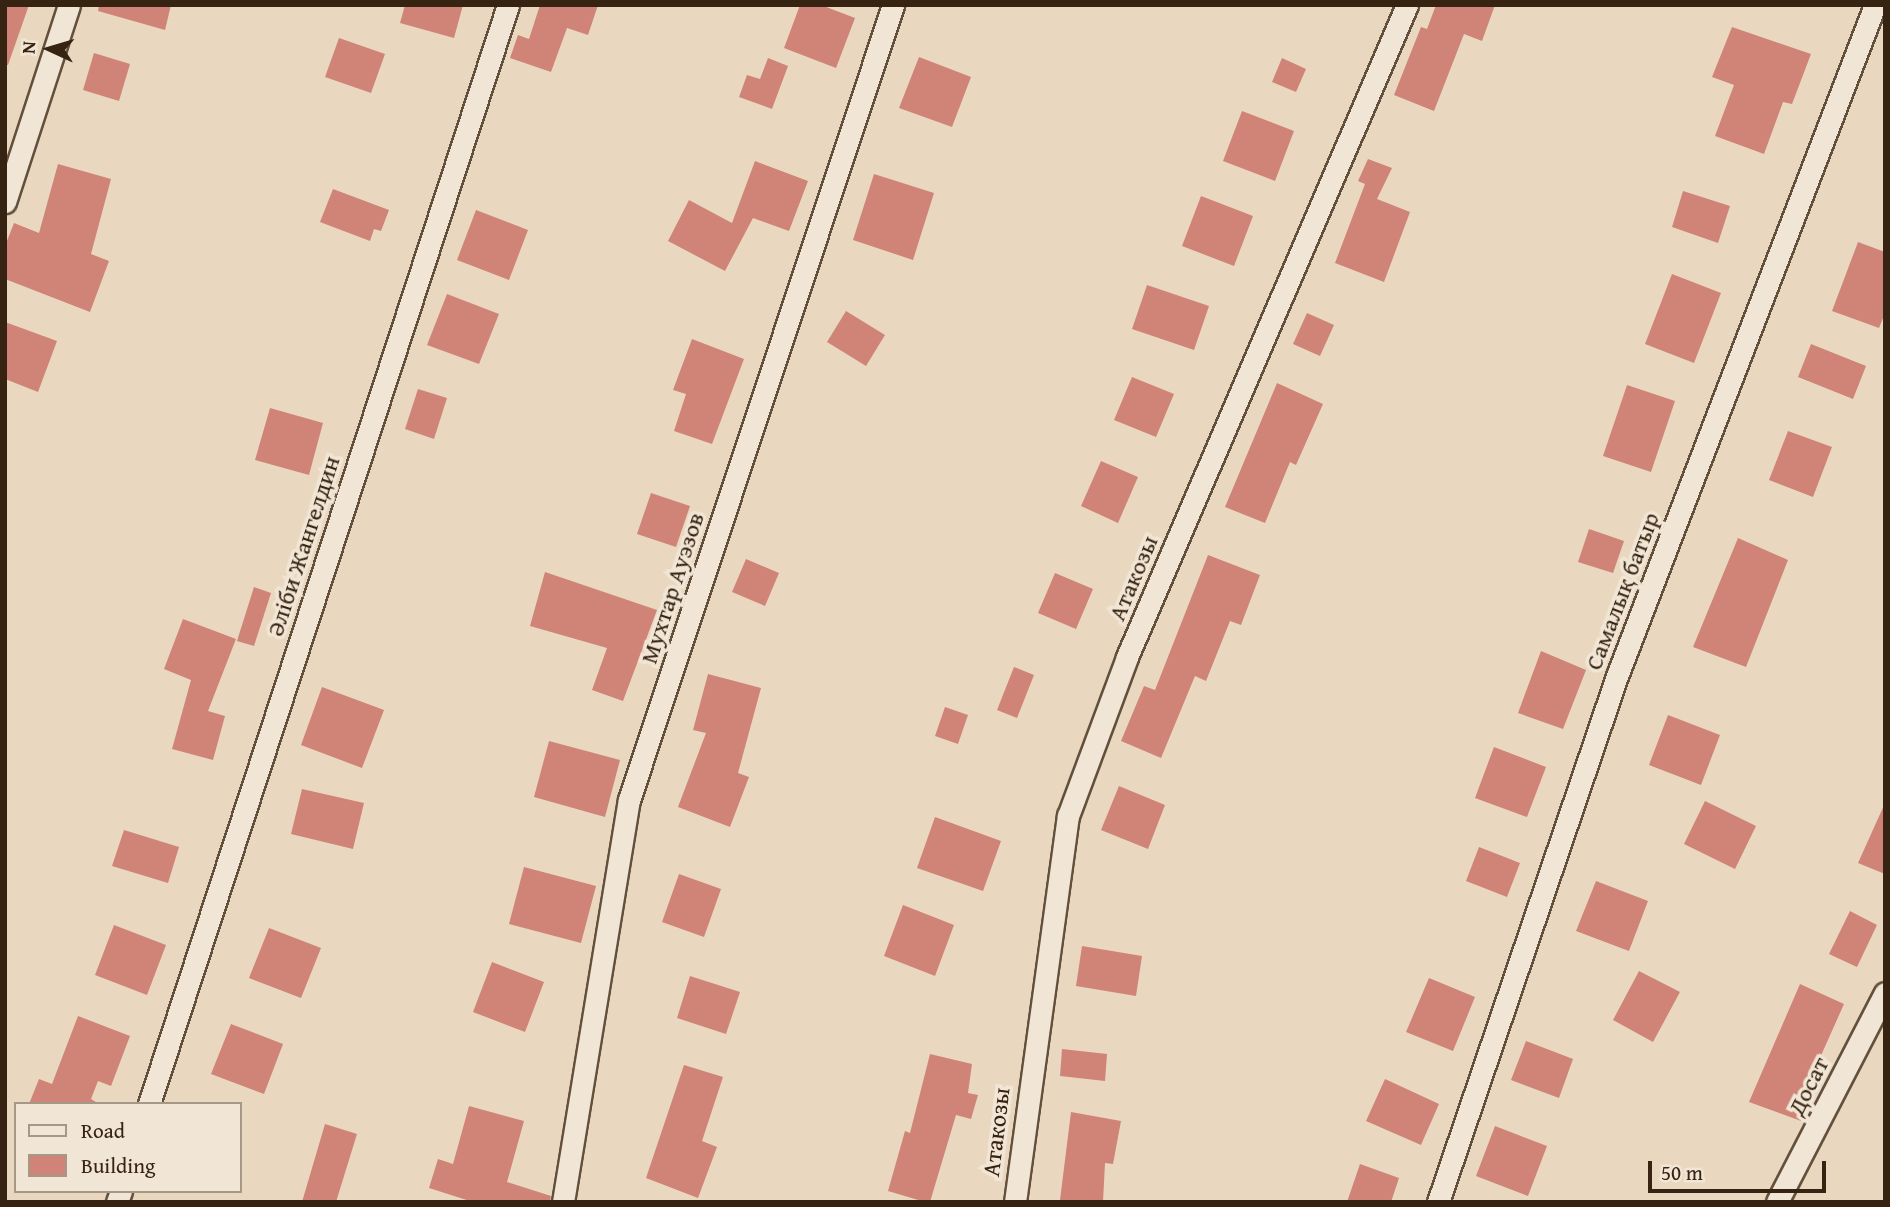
<!DOCTYPE html>
<meta charset="utf-8">
<style>
body{margin:0}
#map{position:relative;width:1890px;height:1207px;overflow:hidden;background:#e9d8bf;font-family:"Gentium Book Plus",serif}
div>[style]{position:absolute}
.building>*{inset:0;background:#cf8477}
.roads{filter:drop-shadow(2px 0 #63503c) drop-shadow(-2px 0 #63503c) drop-shadow(0 2px #63503c) drop-shadow(0 -2px #63503c)}
.minor>*{height:21px;margin:-10.5px;padding:0 10.5px;transform-origin:10.5px;border-radius:10.5px;background:#f1e6d5}
span{translate:-50% -50%;white-space:nowrap;text-align:center;line-height:1.15;-webkit-text-stroke:7px #f1e6d5;paint-order:stroke}
.street-label{font-size:24px;color:#362311}
.frame{position:absolute;inset:0;border:7px solid #362311;pointer-events:none}
.legend{position:absolute;left:14px;top:1102px;width:228px;height:91px;box-sizing:border-box;background:#f1e6d5;border:2px solid #a69887;margin:0;padding:9px 12px;list-style:none;font-size:21px;color:#362311}
.legend li{display:flex;align-items:center;gap:14px;height:35px}
.legend b{width:35px;border:2px solid #a69887}
.north{position:absolute;left:14px;top:14px;width:70px;height:70px;-webkit-text-stroke:5px #f1e6d5;paint-order:stroke;rotate:274deg;font-size:19px;font-weight:700;line-height:28px;text-align:center;color:#362311}
.north::after{content:'';display:block;margin:auto;width:24px;height:32px;background:#362311;clip-path:polygon(50% 0,100% 100%,50% 72%,0 100%)}
.scale{position:absolute;left:1648px;top:1161px;width:178px;height:32px;box-sizing:border-box;border:4px solid #362311;border-top:0;padding-left:9px;font-size:21px;line-height:24px;white-space:nowrap;color:#362311;-webkit-text-stroke:5px #f1e6d5;paint-order:stroke}
</style>
<div id="map">
<div class="building">
<div style="clip-path:polygon(5px 5px,29px 5px,8px 65px,5px 65px)"></div>
<div style="clip-path:polygon(99px 5px,171px 5px,165px 30px,98px 11px)"></div>
<div style="clip-path:polygon(405px 5px,463px 5px,454px 38px,400px 23px)"></div>
<div style="clip-path:polygon(540px 5px,598px 5px,588px 35px,567px 28px,551px 72px,510px 58px,518px 35px,529px 39px)"></div>
<div style="clip-path:polygon(800px 5px,821px 5px,855px 18px,836px 68px,784px 48px)"></div>
<div style="clip-path:polygon(1436px 5px,1495px 5px,1482px 41px,1464px 34px,1434px 111px,1394px 95px,1421px 27px,1427px 29px)"></div>
<div style="clip-path:polygon(1732px 27px,1811px 54px,1792px 104px,1783px 102px,1764px 154px,1715px 136px,1734px 85px,1712px 77px)"></div>
<div style="clip-path:polygon(339px 38px,385px 54px,371px 93px,325px 77px)"></div>
<div style="clip-path:polygon(94px 53px,130px 64px,119px 101px,83px 90px)"></div>
<div style="clip-path:polygon(919px 57px,971px 77px,952px 127px,899px 108px)"></div>
<div style="clip-path:polygon(768px 58px,788px 66px,772px 109px,739px 97px,747px 75px,760px 79px)"></div>
<div style="clip-path:polygon(1282px 58px,1306px 69px,1296px 92px,1272px 82px)"></div>
<div style="clip-path:polygon(1242px 111px,1294px 131px,1275px 181px,1223px 161px)"></div>
<div style="clip-path:polygon(1368px 159px,1392px 168px,1377px 199px,1410px 212px,1384px 282px,1335px 263px,1365px 184px,1358px 181px)"></div>
<div style="clip-path:polygon(755px 161px,808px 181px,789px 231px,753px 218px,725px 271px,668px 241px,689px 200px,732px 223px)"></div>
<div style="clip-path:polygon(58px 164px,111px 179px,91px 254px,109px 261px,90px 312px,5px 279px,5px 246px,14px 223px,39px 233px)"></div>
<div style="clip-path:polygon(874px 174px,934px 193px,913px 260px,853px 240px)"></div>
<div style="clip-path:polygon(333px 189px,389px 210px,381px 231px,374px 229px,370px 241px,320px 222px)"></div>
<div style="clip-path:polygon(1683px 191px,1730px 206px,1718px 243px,1672px 227px)"></div>
<div style="clip-path:polygon(1201px 196px,1253px 216px,1234px 266px,1182px 246px)"></div>
<div style="clip-path:polygon(476px 210px,528px 230px,509px 280px,457px 260px)"></div>
<div style="clip-path:polygon(1858px 242px,1885px 252px,1885px 313px,1879px 328px,1832px 311px)"></div>
<div style="clip-path:polygon(1672px 274px,1721px 293px,1694px 363px,1645px 344px)"></div>
<div style="clip-path:polygon(1147px 285px,1209px 306px,1194px 350px,1132px 329px)"></div>
<div style="clip-path:polygon(447px 294px,499px 314px,479px 364px,427px 345px)"></div>
<div style="clip-path:polygon(846px 311px,885px 335px,866px 366px,827px 342px)"></div>
<div style="clip-path:polygon(1307px 313px,1334px 325px,1320px 356px,1293px 344px)"></div>
<div style="clip-path:polygon(5px 322px,57px 341px,38px 392px,5px 379px)"></div>
<div style="clip-path:polygon(692px 339px,744px 359px,712px 444px,674px 431px,686px 394px,673px 390px)"></div>
<div style="clip-path:polygon(1811px 344px,1866px 366px,1853px 399px,1798px 377px)"></div>
<div style="clip-path:polygon(1132px 377px,1174px 394px,1156px 437px,1114px 420px)"></div>
<div style="clip-path:polygon(1277px 383px,1323px 404px,1296px 465px,1290px 462px,1265px 523px,1225px 507px)"></div>
<div style="clip-path:polygon(1627px 385px,1675px 401px,1651px 472px,1603px 456px)"></div>
<div style="clip-path:polygon(418px 389px,447px 398px,434px 439px,405px 429px)"></div>
<div style="clip-path:polygon(270px 408px,323px 423px,309px 475px,255px 460px)"></div>
<div style="clip-path:polygon(1788px 431px,1832px 447px,1813px 497px,1769px 480px)"></div>
<div style="clip-path:polygon(1101px 461px,1138px 477px,1118px 523px,1081px 506px)"></div>
<div style="clip-path:polygon(651px 493px,690px 506px,676px 547px,637px 534px)"></div>
<div style="clip-path:polygon(1589px 529px,1624px 541px,1613px 573px,1578px 562px)"></div>
<div style="clip-path:polygon(1738px 538px,1788px 560px,1746px 667px,1693px 647px)"></div>
<div style="clip-path:polygon(1208px 555px,1260px 575px,1241px 625px,1230px 621px,1206px 681px,1195px 676px,1161px 758px,1121px 741px,1144px 686px,1155px 690px)"></div>
<div style="clip-path:polygon(746px 559px,779px 573px,765px 606px,732px 592px)"></div>
<div style="clip-path:polygon(545px 572px,657px 610px,623px 701px,592px 690px,607px 648px,530px 626px)"></div>
<div style="clip-path:polygon(1055px 573px,1093px 589px,1076px 629px,1038px 613px)"></div>
<div style="clip-path:polygon(254px 587px,271px 593px,254px 646px,237px 641px)"></div>
<div style="clip-path:polygon(183px 619px,236px 639px,208px 711px,225px 716px,213px 760px,172px 749px,191px 680px,164px 669px)"></div>
<div style="clip-path:polygon(1541px 651px,1586px 670px,1563px 729px,1518px 713px)"></div>
<div style="clip-path:polygon(1014px 667px,1034px 675px,1017px 718px,997px 710px)"></div>
<div style="clip-path:polygon(708px 674px,761px 688px,738px 773px,749px 777px,730px 827px,678px 807px,706px 733px,693px 730px)"></div>
<div style="clip-path:polygon(322px 687px,384px 710px,362px 768px,301px 745px)"></div>
<div style="clip-path:polygon(945px 707px,968px 715px,958px 744px,935px 736px)"></div>
<div style="clip-path:polygon(1668px 715px,1720px 735px,1701px 785px,1649px 765px)"></div>
<div style="clip-path:polygon(549px 741px,620px 760px,605px 817px,534px 797px)"></div>
<div style="clip-path:polygon(1494px 747px,1546px 767px,1527px 817px,1475px 798px)"></div>
<div style="clip-path:polygon(1119px 786px,1165px 805px,1148px 849px,1101px 830px)"></div>
<div style="clip-path:polygon(302px 789px,364px 803px,353px 849px,291px 834px)"></div>
<div style="clip-path:polygon(1705px 801px,1756px 826px,1735px 869px,1684px 844px)"></div>
<div style="clip-path:polygon(1885px 803px,1885px 874px,1858px 863px)"></div>
<div style="clip-path:polygon(935px 817px,1001px 841px,983px 891px,917px 868px)"></div>
<div style="clip-path:polygon(124px 830px,179px 847px,168px 883px,112px 866px)"></div>
<div style="clip-path:polygon(1479px 847px,1520px 863px,1507px 897px,1466px 881px)"></div>
<div style="clip-path:polygon(524px 867px,596px 886px,581px 943px,509px 924px)"></div>
<div style="clip-path:polygon(679px 874px,721px 889px,704px 937px,662px 922px)"></div>
<div style="clip-path:polygon(1596px 881px,1648px 901px,1629px 951px,1576px 931px)"></div>
<div style="clip-path:polygon(903px 905px,954px 925px,935px 976px,884px 956px)"></div>
<div style="clip-path:polygon(1850px 911px,1877px 925px,1857px 967px,1829px 954px)"></div>
<div style="clip-path:polygon(114px 925px,166px 945px,147px 995px,95px 975px)"></div>
<div style="clip-path:polygon(269px 928px,321px 948px,301px 998px,249px 978px)"></div>
<div style="clip-path:polygon(1082px 946px,1142px 956px,1136px 996px,1076px 986px)"></div>
<div style="clip-path:polygon(492px 962px,544px 982px,525px 1032px,473px 1012px)"></div>
<div style="clip-path:polygon(1639px 971px,1680px 992px,1653px 1042px,1613px 1020px)"></div>
<div style="clip-path:polygon(690px 976px,740px 992px,726px 1034px,677px 1018px)"></div>
<div style="clip-path:polygon(1429px 978px,1475px 997px,1453px 1051px,1406px 1032px)"></div>
<div style="clip-path:polygon(1800px 984px,1844px 1004px,1815px 1069px,1820px 1071px,1801px 1121px,1749px 1102px)"></div>
<div style="clip-path:polygon(78px 1016px,130px 1036px,111px 1086px,98px 1081px,91px 1099px,99px 1104px,29px 1104px,39px 1079px,52px 1084px)"></div>
<div style="clip-path:polygon(231px 1024px,283px 1044px,264px 1094px,211px 1074px)"></div>
<div style="clip-path:polygon(1526px 1041px,1573px 1059px,1559px 1098px,1511px 1080px)"></div>
<div style="clip-path:polygon(1062px 1049px,1107px 1054px,1105px 1081px,1060px 1076px)"></div>
<div style="clip-path:polygon(930px 1054px,972px 1064px,968px 1093px,978px 1095px,971px 1119px,956px 1115px,930px 1202px,925px 1202px,888px 1191px,905px 1131px,910px 1133px)"></div>
<div style="clip-path:polygon(684px 1065px,723px 1077px,702px 1141px,717px 1147px,698px 1198px,646px 1178px)"></div>
<div style="clip-path:polygon(1385px 1079px,1439px 1104px,1421px 1145px,1366px 1121px)"></div>
<div style="clip-path:polygon(469px 1106px,524px 1121px,507px 1182px,551px 1196px,550px 1202px,473px 1202px,429px 1188px,438px 1159px,453px 1164px)"></div>
<div style="clip-path:polygon(1071px 1112px,1121px 1121px,1113px 1164px,1105px 1163px,1103px 1202px,1060px 1200px)"></div>
<div style="clip-path:polygon(325px 1124px,357px 1134px,336px 1202px,302px 1202px)"></div>
<div style="clip-path:polygon(1495px 1126px,1547px 1146px,1528px 1196px,1476px 1176px)"></div>
<div style="clip-path:polygon(1360px 1164px,1399px 1178px,1391px 1202px,1347px 1202px)"></div>
</div>
<div class="roads">
<div class="minor">
<div style="left:5px;top:202px;width:207px;rotate:-72deg"></div>
<div style="left:149px;top:1104px;width:1156px;rotate:-71.91deg"></div>
<div style="left:117px;top:1202px;width:12px;rotate:-70deg"></div>
<div style="left:563px;top:1202px;width:407px;rotate:-80.7deg"></div>
<div style="left:629px;top:800px;width:838px;rotate:-71.63deg"></div>
<div style="left:1015px;top:1202px;width:390px;rotate:-82.2deg"></div>
<div style="left:1068px;top:816px;width:170px;rotate:-69.6deg"></div>
<div style="left:1127px;top:657px;width:710px;rotate:-66.76deg"></div>
<div style="left:1438px;top:1202px;width:556px;rotate:-71.21deg"></div>
<div style="left:1617px;top:676px;width:719px;rotate:-68.97deg"></div>
<div style="left:1777px;top:1202px;width:235px;rotate:-62.7deg"></div>
</div>
</div>
<div class="street-label">
<span style="left:303px;top:546px;rotate:-72deg">Әліби Жангелдин</span>
<span style="left:1133px;top:578px;rotate:-67deg">Атакозы</span>
<span style="left:672px;top:588px;rotate:-72deg">Мухтар Ауэзов</span>
<span style="left:1622px;top:591px;rotate:-69deg">Самалық батыр</span>
<span style="left:1808px;top:1086px;rotate:-63deg">Досат</span>
<span style="left:996px;top:1132px;rotate:-83deg">Атакозы</span>
</div>
<div class="frame"></div>
<ul class="legend">
<li><b style="height:9px;background:#f1e6d5"></b>Road</li>
<li><b style="height:19px;background:#cf8477"></b>Building</li>
</ul>
<div class="north">N</div>
<div class="scale">50 m</div>
</div>
